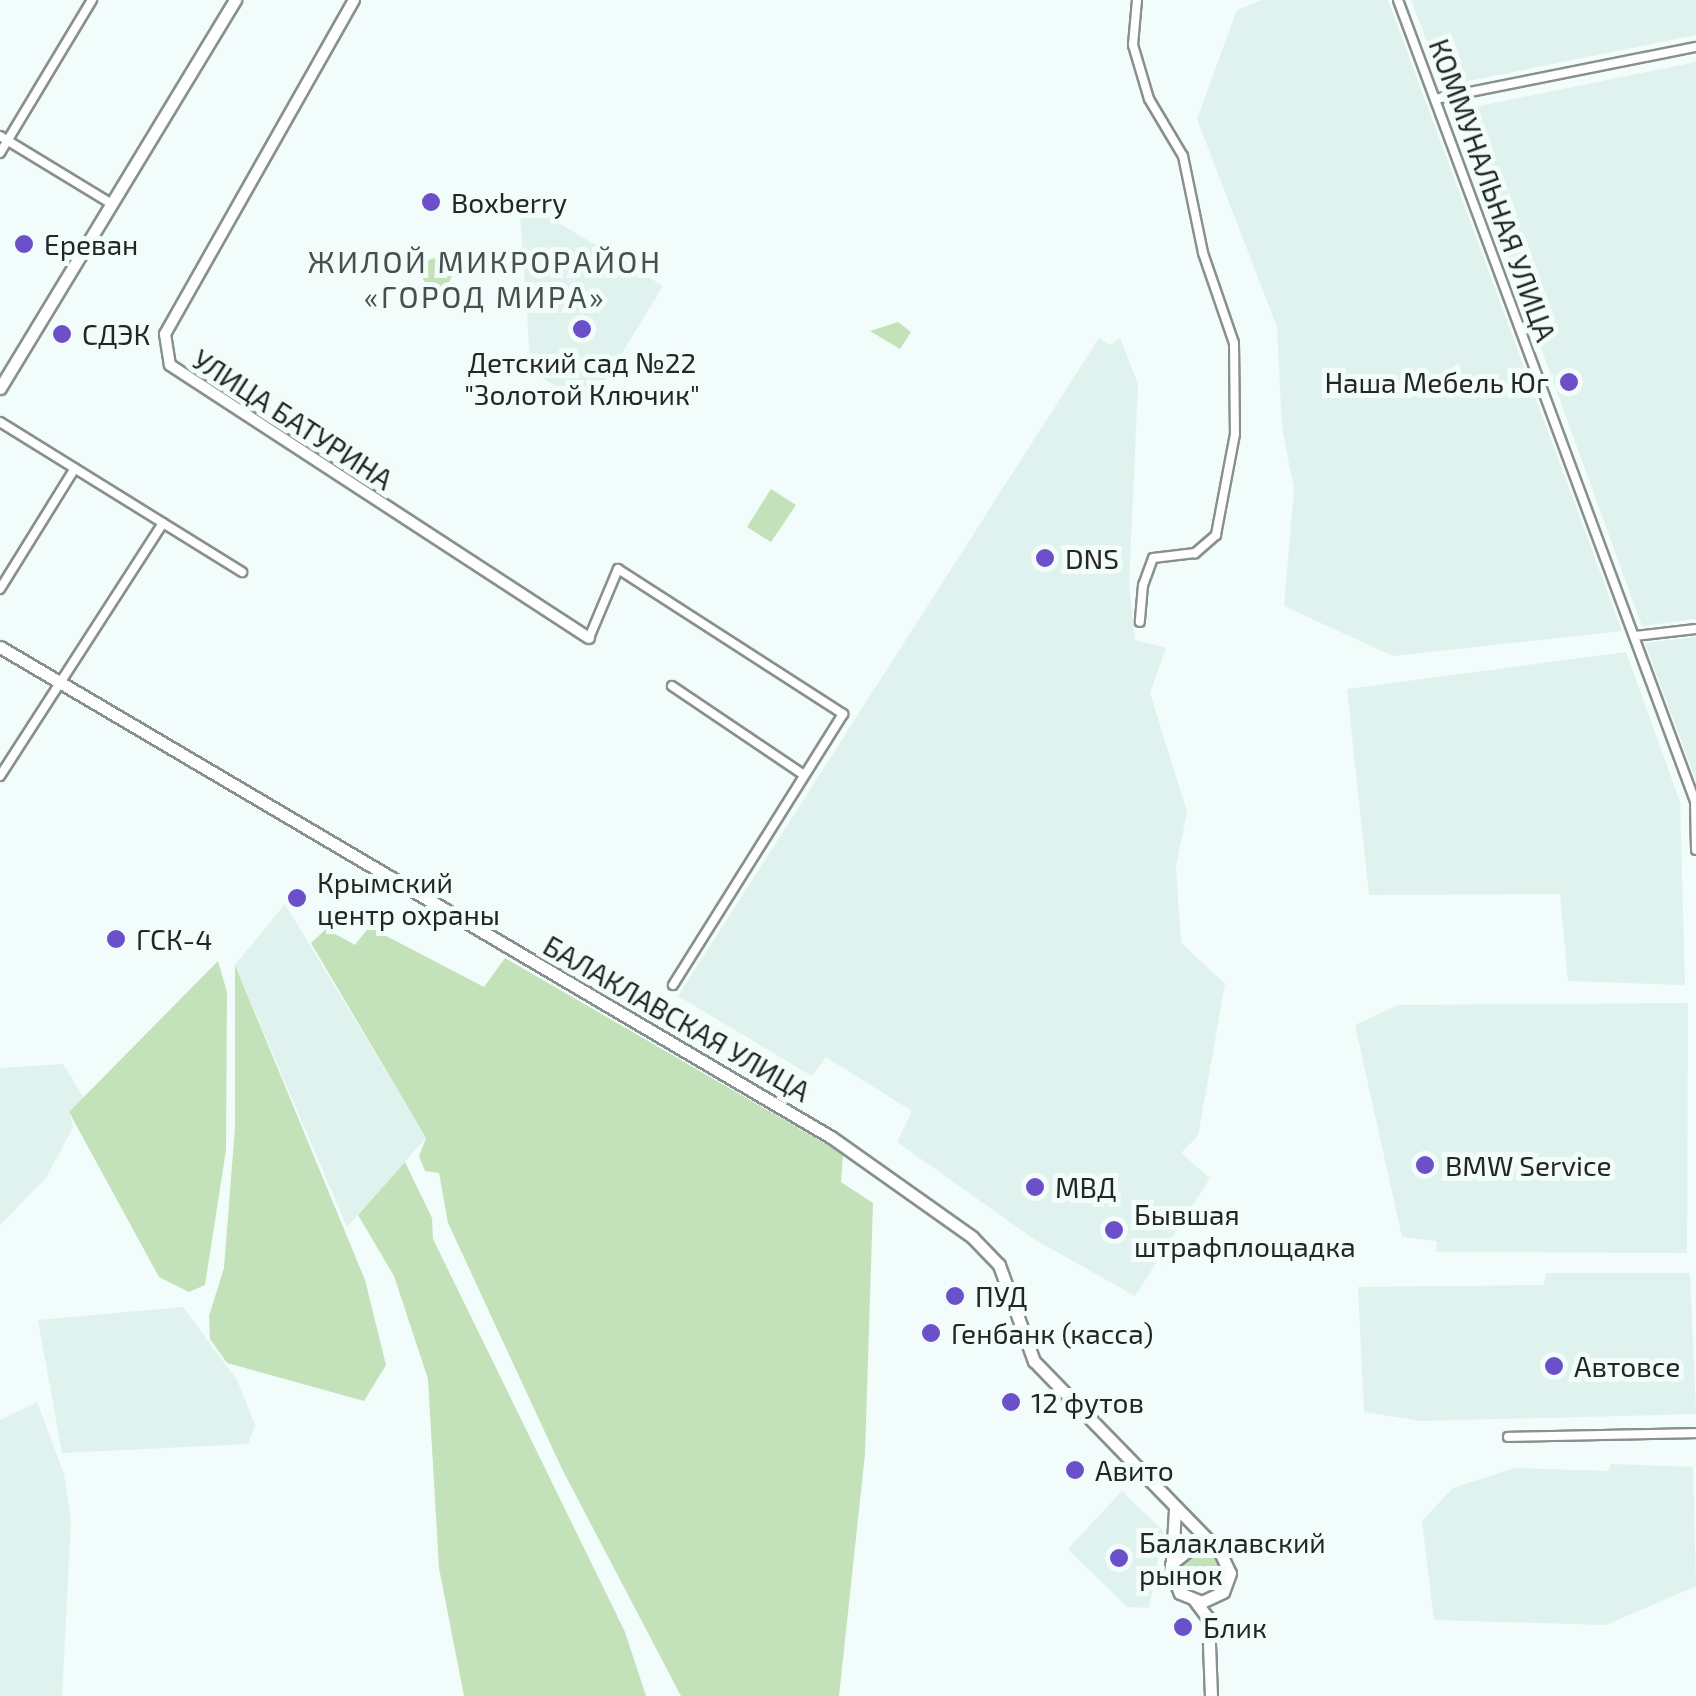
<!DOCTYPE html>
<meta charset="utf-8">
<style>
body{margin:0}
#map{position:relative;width:1696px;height:1696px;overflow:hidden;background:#f2fcfa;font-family:"Exo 2",sans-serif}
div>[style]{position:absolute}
.built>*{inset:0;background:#dff2ee}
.green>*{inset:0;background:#c3e2ba}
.round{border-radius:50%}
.roads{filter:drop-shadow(2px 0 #88918f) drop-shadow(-2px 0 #88918f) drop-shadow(0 2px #88918f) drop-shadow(0 -2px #88918f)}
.minor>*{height:8px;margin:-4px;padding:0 4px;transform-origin:4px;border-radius:4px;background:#fff}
.tertiary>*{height:10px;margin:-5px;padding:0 5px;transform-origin:5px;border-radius:5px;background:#fff}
.secondary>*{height:11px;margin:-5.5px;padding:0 5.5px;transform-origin:5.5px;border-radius:5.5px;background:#fff}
.dots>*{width:28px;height:28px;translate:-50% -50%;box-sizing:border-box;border:5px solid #f2fcfa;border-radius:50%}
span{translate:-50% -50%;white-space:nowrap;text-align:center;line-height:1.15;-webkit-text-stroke:10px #f2fcfa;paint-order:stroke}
.street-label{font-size:28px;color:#222625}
.poi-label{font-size:28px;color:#222625}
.left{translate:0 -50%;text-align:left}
.right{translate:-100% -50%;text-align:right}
.neighbourhood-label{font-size:30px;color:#48504e;letter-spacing:2.5px}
</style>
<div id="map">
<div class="built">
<div style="clip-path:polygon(1262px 0,1388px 0,1622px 631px,1393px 656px,1284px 606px,1294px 489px,1282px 427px,1277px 327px,1197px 119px,1237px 10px)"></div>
<div style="clip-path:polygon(1411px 0,1696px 0,1696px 35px,1444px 86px)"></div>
<div style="clip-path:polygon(1696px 62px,1696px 619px,1642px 626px,1455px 111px)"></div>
<div style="clip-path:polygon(519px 199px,663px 286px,590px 405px,531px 372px)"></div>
<div style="clip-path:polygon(1099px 338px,1110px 345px,1120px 338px,1138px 384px,1129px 585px,1135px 640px,1166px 648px,1150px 693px,1187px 812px,1176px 867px,1181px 943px,1225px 984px,1198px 1136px,1181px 1153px,1210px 1178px,1135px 1296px,1034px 1239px,897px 1142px,912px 1111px,826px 1057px,812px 1076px,678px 996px)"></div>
<div style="clip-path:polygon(1696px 637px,1696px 780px,1645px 643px)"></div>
<div style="clip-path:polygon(1626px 652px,1680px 802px,1685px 985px,1568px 981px,1560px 894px,1369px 895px,1347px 689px)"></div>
<div style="clip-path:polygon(285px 904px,426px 1138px,347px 1227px,235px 965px)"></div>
<div style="clip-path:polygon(1688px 1003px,1687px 1253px,1436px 1252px,1437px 1241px,1402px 1237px,1355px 1025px,1398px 1005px)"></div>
<div style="clip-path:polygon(63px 1064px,84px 1098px,69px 1112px,73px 1127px,46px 1178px,0 1225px,0 1068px)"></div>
<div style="clip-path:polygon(1546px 1273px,1690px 1273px,1696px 1414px,1421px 1421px,1364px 1412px,1358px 1287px,1544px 1285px)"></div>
<div style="clip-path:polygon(183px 1307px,237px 1380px,255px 1425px,248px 1444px,62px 1453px,38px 1320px)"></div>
<div style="clip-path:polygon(37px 1402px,64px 1474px,71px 1520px,62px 1696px,0 1696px,0 1420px)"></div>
<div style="clip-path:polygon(1611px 1464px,1693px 1467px,1696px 1586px,1606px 1625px,1434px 1620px,1422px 1521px,1453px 1488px,1515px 1468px,1608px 1471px)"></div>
<div style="clip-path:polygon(1122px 1491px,1164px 1532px,1149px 1608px,1127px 1607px,1068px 1549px)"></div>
</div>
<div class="green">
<div class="round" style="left:422px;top:258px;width:30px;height:30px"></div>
<div style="clip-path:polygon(898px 322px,911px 332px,900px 349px,870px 331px)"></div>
<div style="clip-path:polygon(771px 489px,796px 505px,771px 542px,747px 527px)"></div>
<div style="clip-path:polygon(369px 927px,484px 987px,505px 958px,843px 1154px,841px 1182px,873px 1203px,865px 1454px,839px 1696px,681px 1696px,562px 1469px,448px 1223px,439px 1173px,425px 1171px,419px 1156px,426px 1138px,311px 943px,326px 929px,355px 945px)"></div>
<div style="clip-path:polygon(218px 961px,227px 992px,226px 1150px,205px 1285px,189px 1292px,159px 1277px,69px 1112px)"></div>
<div style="clip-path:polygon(235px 965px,365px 1280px,386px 1365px,364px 1401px,227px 1363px,210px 1339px,209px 1316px,224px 1268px,235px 1127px)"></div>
<div style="clip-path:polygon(405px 1162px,432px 1218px,433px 1239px,625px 1632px,646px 1696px,464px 1696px,439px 1568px,428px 1379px,394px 1276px,358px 1215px)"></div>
<div class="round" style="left:1182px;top:1551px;width:36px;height:36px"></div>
</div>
<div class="roads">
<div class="minor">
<div style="left:1137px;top:0;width:45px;rotate:95.1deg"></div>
<div style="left:1133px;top:45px;width:56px;rotate:73.5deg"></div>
<div style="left:1149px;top:99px;width:66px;rotate:59.2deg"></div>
<div style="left:1183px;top:156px;width:99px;rotate:78.3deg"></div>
<div style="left:1203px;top:253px;width:95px;rotate:71deg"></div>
<div style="left:1234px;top:343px;width:91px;rotate:89.4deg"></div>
<div style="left:1235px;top:434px;width:103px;rotate:100.7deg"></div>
<div style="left:1216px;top:535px;width:28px;rotate:139deg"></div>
<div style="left:1195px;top:553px;width:42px;rotate:173.2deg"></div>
<div style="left:1153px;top:558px;width:29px;rotate:110deg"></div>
<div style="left:1143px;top:585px;width:37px;rotate:95deg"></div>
<div style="left:1398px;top:0;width:854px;rotate:69.66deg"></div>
<div style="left:1695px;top:801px;width:49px;rotate:88.8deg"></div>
<div style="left:1435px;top:99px;width:266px;rotate:-11.3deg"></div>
<div style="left:0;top:136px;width:129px;rotate:31.3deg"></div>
<div style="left:0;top:153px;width:179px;rotate:-59deg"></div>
<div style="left:0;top:422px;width:285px;rotate:31.8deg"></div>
<div style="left:0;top:589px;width:142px;rotate:-58.2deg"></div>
<div style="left:1635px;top:636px;width:61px;rotate:-6.5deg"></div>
<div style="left:589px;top:638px;width:75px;rotate:-67.2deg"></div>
<div style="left:618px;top:569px;width:268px;rotate:32.8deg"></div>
<div style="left:843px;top:714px;width:320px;rotate:122.1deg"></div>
<div style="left:672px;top:686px;width:159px;rotate:34deg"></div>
<div style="left:0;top:776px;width:301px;rotate:-57.2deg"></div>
<div style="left:1508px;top:1437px;width:188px;rotate:-1.2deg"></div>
</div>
<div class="tertiary">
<div style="left:354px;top:0;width:384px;rotate:119.5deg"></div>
<div style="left:165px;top:334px;width:31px;rotate:81deg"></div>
<div style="left:170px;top:365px;width:500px;rotate:33.09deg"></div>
</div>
<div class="secondary">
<div style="left:0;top:388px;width:454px;rotate:-58.8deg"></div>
<div style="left:0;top:647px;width:965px;rotate:30.53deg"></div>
<div style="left:831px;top:1137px;width:173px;rotate:35.3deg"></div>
<div style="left:972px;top:1237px;width:39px;rotate:46deg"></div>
<div style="left:999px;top:1265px;width:102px;rotate:70deg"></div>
<div style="left:1034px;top:1361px;width:267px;rotate:45.8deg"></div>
<div style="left:1220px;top:1552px;width:23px;rotate:65deg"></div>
<div style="left:1230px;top:1573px;width:20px;rotate:110deg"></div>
<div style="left:1223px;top:1592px;width:23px;rotate:155deg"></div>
<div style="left:1202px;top:1602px;width:24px;rotate:-158deg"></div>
<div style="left:1180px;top:1593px;width:25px;rotate:-113deg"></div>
<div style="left:1172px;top:1560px;width:50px;rotate:-86.6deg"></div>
<div style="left:1171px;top:1564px;width:28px;rotate:-39deg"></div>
<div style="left:1193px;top:1546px;width:21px;rotate:5deg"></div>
<div style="left:1195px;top:1601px;width:21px;rotate:53deg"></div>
<div style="left:1208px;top:1618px;width:78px;rotate:87.8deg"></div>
</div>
</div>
<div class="dots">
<div style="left:431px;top:202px;background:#6b50ca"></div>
<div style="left:24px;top:244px;background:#6b50ca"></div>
<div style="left:582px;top:329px;background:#6b50ca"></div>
<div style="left:62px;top:334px;background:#6b50ca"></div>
<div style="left:1569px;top:382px;background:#6b50ca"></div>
<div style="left:1045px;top:558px;background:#6b50ca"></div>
<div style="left:297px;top:898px;background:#6b50ca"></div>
<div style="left:116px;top:939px;background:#6b50ca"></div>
<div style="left:1425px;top:1165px;background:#6b50ca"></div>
<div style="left:1035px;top:1187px;background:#6b50ca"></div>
<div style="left:1114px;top:1230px;background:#6b50ca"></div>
<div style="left:955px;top:1296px;background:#6b50ca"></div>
<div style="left:931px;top:1333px;background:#6b50ca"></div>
<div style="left:1554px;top:1366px;background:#6b50ca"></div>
<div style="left:1011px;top:1402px;background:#6b50ca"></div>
<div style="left:1075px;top:1470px;background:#6b50ca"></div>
<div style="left:1119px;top:1558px;background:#6b50ca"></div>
<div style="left:1183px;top:1627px;background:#6b50ca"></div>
</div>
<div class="street-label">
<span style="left:1493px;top:190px;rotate:70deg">КОММУНАЛЬНАЯ УЛИЦА</span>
<span style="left:293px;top:419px;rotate:33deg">УЛИЦА БАТУРИНА</span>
<span style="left:677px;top:1018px;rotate:30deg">БАЛАКЛАВСКАЯ УЛИЦА</span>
</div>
<div class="poi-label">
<span class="left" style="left:451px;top:202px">Boxberry</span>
<span class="left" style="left:44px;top:244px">Ереван</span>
<span class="left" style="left:82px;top:334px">СДЭК</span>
<span style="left:582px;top:378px">Детский сад №22<br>"Золотой Ключик"</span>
<span class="right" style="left:1549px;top:382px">Наша Мебель Юг</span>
<span class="left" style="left:1065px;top:558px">DNS</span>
<span class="left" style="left:317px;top:898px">Крымский<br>центр охраны</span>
<span class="left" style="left:136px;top:939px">ГСК-4</span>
<span class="left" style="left:1445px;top:1165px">BMW Service</span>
<span class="left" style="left:1055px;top:1187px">МВД</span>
<span class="left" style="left:1134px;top:1230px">Бывшая<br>штрафплощадка</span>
<span class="left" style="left:975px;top:1296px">ПУД</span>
<span class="left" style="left:951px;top:1333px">Генбанк (касса)</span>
<span class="left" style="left:1574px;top:1366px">Автовсе</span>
<span class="left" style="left:1031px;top:1402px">12 футов</span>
<span class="left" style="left:1095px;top:1470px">Авито</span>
<span class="left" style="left:1139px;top:1558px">Балаклавский<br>рынок</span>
<span class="left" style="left:1203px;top:1627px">Блик</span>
</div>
<div class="neighbourhood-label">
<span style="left:485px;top:278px">ЖИЛОЙ МИКРОРАЙОН<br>«ГОРОД МИРА»</span>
</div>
</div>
